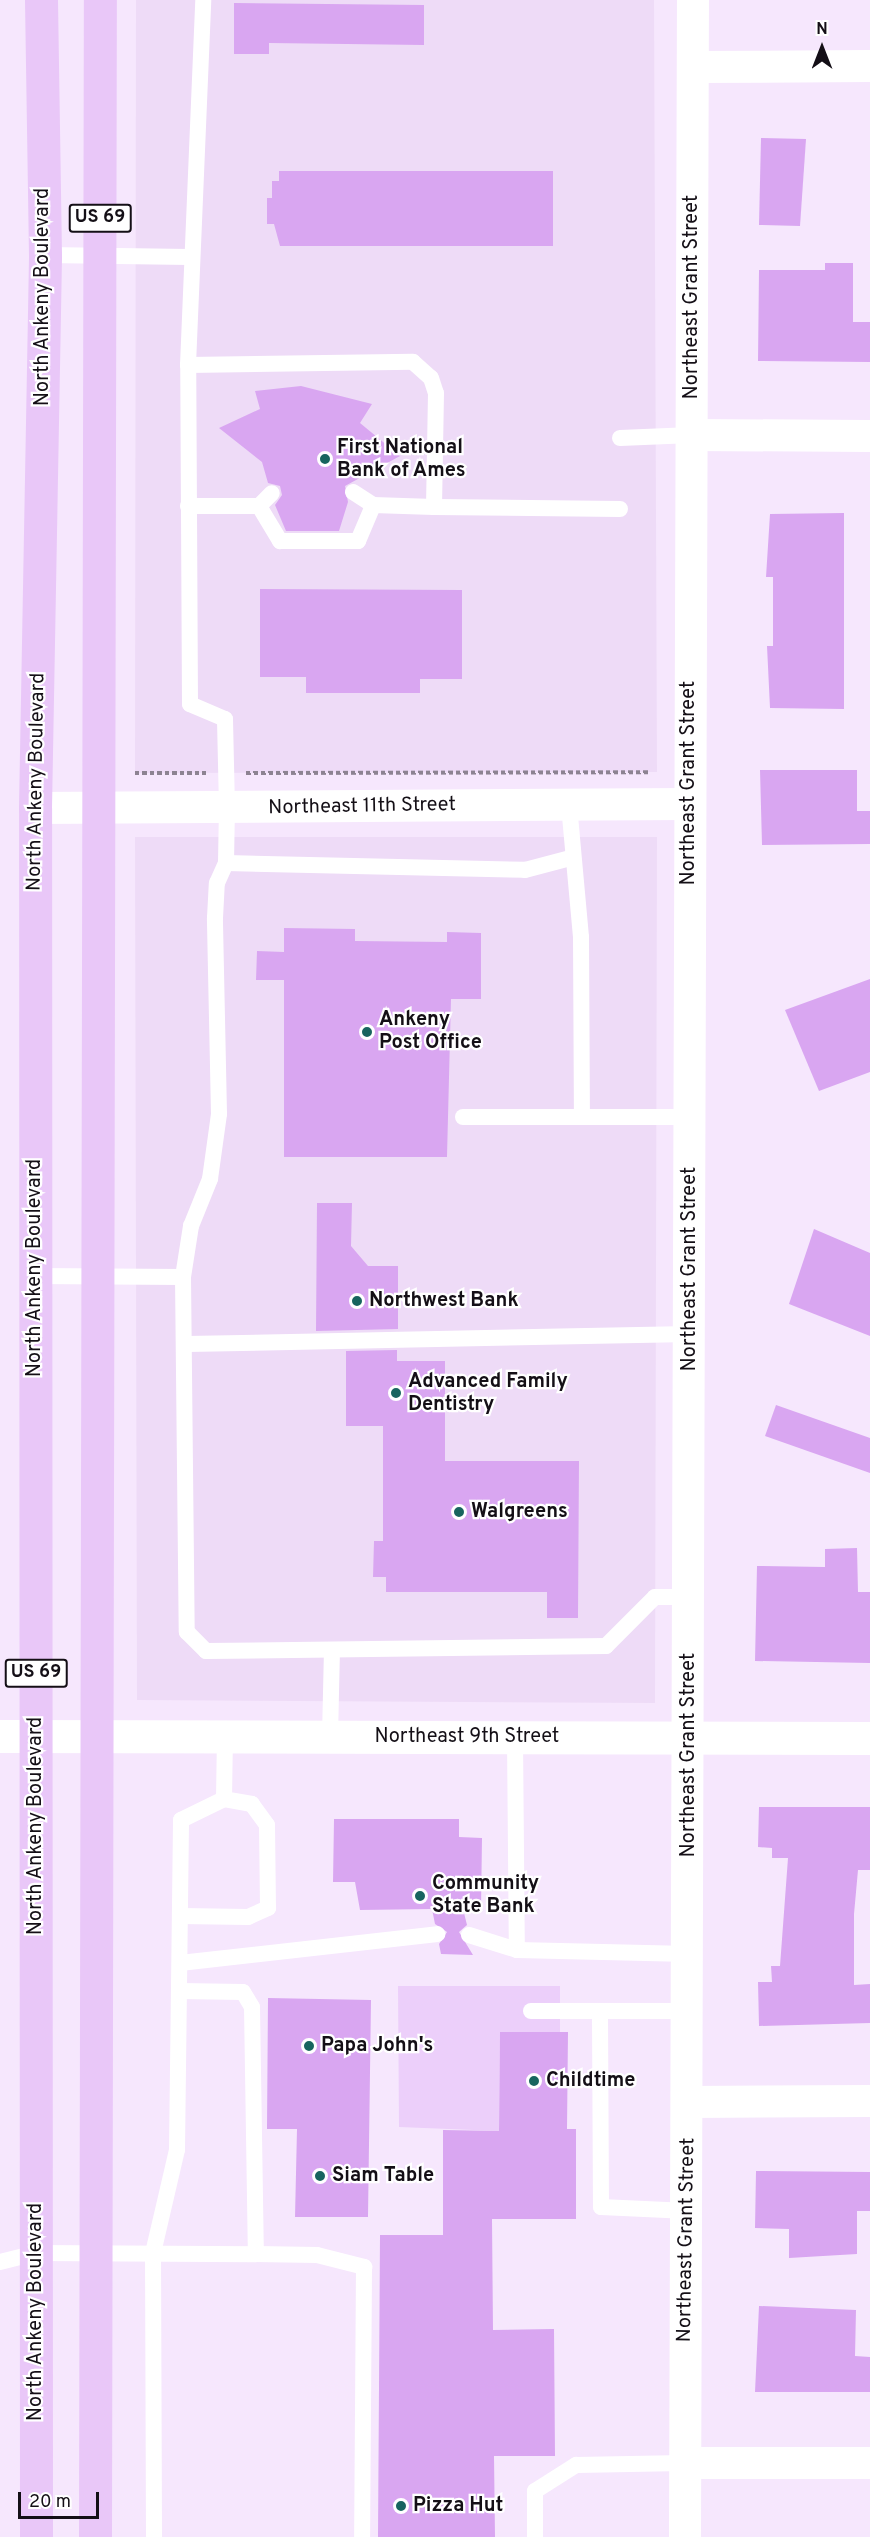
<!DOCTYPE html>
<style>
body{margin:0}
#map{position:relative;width:870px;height:2537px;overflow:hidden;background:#f6e7fd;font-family:Overpass,sans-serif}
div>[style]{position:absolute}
.built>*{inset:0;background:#eedbf7}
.green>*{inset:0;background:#eccffa}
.building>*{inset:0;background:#d9a6f1}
.path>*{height:4px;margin-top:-2px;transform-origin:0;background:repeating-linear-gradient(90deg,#8d8392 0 4.5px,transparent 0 7.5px)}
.service>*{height:16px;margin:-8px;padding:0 8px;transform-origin:8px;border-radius:8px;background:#fff}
.minor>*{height:32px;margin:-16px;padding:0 16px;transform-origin:16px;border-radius:16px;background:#fff}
.tertiary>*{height:33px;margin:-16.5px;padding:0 16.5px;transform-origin:16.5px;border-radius:16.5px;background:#fff}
.primary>*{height:33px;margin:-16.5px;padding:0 16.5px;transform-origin:16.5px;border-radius:16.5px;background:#e9c7f8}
.dots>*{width:16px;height:16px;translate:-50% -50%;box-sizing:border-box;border:3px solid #fff;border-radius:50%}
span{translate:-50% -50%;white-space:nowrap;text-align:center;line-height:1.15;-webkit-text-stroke:4.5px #fff;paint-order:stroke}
.shield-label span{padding:2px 4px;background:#fff;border:2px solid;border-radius:4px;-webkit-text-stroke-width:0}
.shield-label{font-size:18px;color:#140f16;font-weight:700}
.street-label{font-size:20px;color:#140f16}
.poi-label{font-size:20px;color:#140f16;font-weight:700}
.left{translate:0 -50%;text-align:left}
.north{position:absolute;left:792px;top:18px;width:60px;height:60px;-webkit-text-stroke:4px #fff;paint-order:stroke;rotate:0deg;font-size:16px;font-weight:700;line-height:24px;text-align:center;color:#140f16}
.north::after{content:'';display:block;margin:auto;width:21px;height:27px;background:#140f16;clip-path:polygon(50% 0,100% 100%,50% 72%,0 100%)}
.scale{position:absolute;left:18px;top:2492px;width:81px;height:27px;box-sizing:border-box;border:3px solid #140f16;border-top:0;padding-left:8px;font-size:18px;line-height:21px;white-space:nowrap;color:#140f16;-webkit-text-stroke:4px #fff;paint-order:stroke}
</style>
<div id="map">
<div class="built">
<div style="clip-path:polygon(136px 0,654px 0,657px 772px,135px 773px)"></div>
<div style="clip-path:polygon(135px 837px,657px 837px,655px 1703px,137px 1700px)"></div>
</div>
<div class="green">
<div style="clip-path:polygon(398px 1986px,560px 1986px,560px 2032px,500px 2032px,499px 2131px,399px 2127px)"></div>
</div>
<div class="building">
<div style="clip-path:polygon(234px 3px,424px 5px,424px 45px,269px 43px,269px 54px,234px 54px)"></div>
<div style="clip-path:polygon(761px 138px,806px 139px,800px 226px,759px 225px)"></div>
<div style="clip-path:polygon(279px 171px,553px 171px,553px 246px,280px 246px,274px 224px,267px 224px,267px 198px,272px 198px,272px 181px,279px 181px)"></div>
<div style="clip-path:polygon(825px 263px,853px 263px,853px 322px,870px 322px,870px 362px,758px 361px,759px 270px,825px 270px)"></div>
<div style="clip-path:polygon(301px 386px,372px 404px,360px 423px,400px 456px,345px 486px,348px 502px,339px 531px,286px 531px,275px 505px,282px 495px,280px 486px,268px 483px,262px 462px,219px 428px,260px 409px,255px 391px)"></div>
<div style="clip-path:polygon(844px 513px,844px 709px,770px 708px,767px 646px,773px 646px,773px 577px,766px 577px,770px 514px)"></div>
<div style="clip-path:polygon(260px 589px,462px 590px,462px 679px,420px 679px,420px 693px,306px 693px,306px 677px,260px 677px)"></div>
<div style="clip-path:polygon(760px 770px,857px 770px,857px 811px,870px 811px,870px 844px,762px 845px)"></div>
<div style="clip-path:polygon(284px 928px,355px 929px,355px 941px,447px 942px,447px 932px,481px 933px,481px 999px,451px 999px,447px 1157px,284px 1157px,284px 980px,256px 980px,257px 951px,284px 952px)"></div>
<div style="clip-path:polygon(870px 979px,870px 1072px,819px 1091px,785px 1010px)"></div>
<div style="clip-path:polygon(317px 1203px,352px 1203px,351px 1246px,368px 1266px,398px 1266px,398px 1329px,316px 1331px)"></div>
<div style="clip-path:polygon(814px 1229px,870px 1253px,870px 1336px,789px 1304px)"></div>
<div style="clip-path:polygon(397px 1350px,397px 1361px,445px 1361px,445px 1461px,579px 1461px,578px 1618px,547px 1618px,547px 1592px,386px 1592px,386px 1577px,373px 1577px,374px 1541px,383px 1541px,383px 1426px,346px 1426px,346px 1351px)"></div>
<div style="clip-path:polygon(776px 1405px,870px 1438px,870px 1473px,765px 1436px)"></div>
<div style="clip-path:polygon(857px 1548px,858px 1592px,870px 1592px,870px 1663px,755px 1661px,757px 1566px,825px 1567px,825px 1549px)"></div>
<div style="clip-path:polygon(759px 1807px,870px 1807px,870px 1870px,858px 1870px,854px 1914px,854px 1985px,870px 1984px,870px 2023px,759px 2026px,758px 1982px,772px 1982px,771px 1966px,780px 1966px,788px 1858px,772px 1858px,772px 1848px,758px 1847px)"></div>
<div style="clip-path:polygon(334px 1819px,459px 1819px,459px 1837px,482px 1838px,481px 1909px,463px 1909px,467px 1925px,459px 1932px,473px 1955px,441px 1954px,439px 1944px,447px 1932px,435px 1924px,432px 1909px,360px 1910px,355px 1882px,333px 1882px)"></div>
<div style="clip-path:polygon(268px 1998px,371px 2000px,368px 2217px,295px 2217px,297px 2129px,267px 2129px)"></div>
<div style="clip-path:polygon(500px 2032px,568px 2032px,567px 2129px,576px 2129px,576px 2219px,492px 2219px,493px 2330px,554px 2329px,555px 2456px,494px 2456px,495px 2537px,378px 2537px,380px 2235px,443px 2235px,443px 2130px,499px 2131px)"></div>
<div style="clip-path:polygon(756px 2171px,870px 2172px,870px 2211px,857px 2211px,857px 2254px,789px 2258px,789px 2229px,755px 2228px)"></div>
<div style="clip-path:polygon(759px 2306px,856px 2310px,855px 2356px,870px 2357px,870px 2392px,755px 2392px)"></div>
</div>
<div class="path">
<div style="left:135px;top:773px;width:71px"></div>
<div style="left:246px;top:773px;width:404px;rotate:-0.1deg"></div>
</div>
<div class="service">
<div style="left:45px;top:255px;width:145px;rotate:0.8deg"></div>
<div style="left:188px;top:365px;width:225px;rotate:-0.8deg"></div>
<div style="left:413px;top:362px;width:24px;rotate:42deg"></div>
<div style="left:431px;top:378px;width:16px;rotate:72deg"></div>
<div style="left:436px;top:393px;width:114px;rotate:91deg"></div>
<div style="left:434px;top:507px;width:186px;rotate:0.6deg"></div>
<div style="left:620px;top:438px;width:72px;rotate:-2.4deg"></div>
<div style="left:353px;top:492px;width:24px;rotate:33deg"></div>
<div style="left:373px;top:505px;width:61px;rotate:1.9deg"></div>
<div style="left:188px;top:506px;width:71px"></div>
<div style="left:259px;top:506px;width:18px;rotate:-45deg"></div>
<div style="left:259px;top:506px;width:41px;rotate:59deg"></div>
<div style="left:280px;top:541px;width:78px"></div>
<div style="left:358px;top:541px;width:39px;rotate:-67deg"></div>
<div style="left:569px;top:805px;width:133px;rotate:84.8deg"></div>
<div style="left:581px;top:937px;width:179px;rotate:89.7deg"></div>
<div style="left:226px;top:863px;width:299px;rotate:1.3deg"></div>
<div style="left:525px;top:870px;width:47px;rotate:-14.9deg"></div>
<div style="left:463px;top:1117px;width:227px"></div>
<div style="left:35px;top:1276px;width:148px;rotate:0.4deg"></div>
<div style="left:183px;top:1277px;width:355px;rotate:89.4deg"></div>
<div style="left:187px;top:1632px;width:27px;rotate:45deg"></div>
<div style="left:206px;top:1651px;width:400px;rotate:-0.7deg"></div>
<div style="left:606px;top:1646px;width:69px;rotate:-45deg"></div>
<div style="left:655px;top:1597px;width:35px"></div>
<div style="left:183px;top:1277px;width:52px;rotate:-81.1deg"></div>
<div style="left:191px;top:1226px;width:51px;rotate:-68deg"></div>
<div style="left:210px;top:1179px;width:66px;rotate:-82.1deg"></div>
<div style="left:219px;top:1114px;width:196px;rotate:-91.2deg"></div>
<div style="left:215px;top:918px;width:35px;rotate:-87deg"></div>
<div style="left:217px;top:883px;width:22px;rotate:-66deg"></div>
<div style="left:226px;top:863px;width:55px;rotate:-89deg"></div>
<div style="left:227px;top:808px;width:89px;rotate:-91.3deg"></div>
<div style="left:225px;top:719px;width:38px;rotate:-157deg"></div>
<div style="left:190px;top:704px;width:339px;rotate:-90.3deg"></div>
<div style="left:188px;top:365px;width:365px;rotate:-87.6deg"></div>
<div style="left:187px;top:1344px;width:503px;rotate:-1.14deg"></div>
<div style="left:330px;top:1737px;width:87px;rotate:-88.7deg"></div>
<div style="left:515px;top:1738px;width:212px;rotate:89.5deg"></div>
<div style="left:181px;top:1916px;width:67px;rotate:0.9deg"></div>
<div style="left:248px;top:1917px;width:22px;rotate:-24deg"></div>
<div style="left:268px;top:1908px;width:83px;rotate:-90.7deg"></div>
<div style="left:267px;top:1825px;width:26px;rotate:-126deg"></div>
<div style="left:252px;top:1804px;width:28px;rotate:-170deg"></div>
<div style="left:469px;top:1935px;width:50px;rotate:17.4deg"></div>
<div style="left:517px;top:1950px;width:172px;rotate:1.3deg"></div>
<div style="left:180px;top:1963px;width:259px;rotate:-6.4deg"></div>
<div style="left:180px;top:1991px;width:63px;rotate:0.9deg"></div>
<div style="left:243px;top:1992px;width:17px;rotate:59deg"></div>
<div style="left:252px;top:2007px;width:247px;rotate:89.1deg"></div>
<div style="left:531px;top:2011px;width:69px"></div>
<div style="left:688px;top:2211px;width:87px;rotate:-177.4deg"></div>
<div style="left:601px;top:2207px;width:196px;rotate:-90.3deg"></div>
<div style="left:600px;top:2011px;width:89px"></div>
<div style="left:0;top:2262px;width:37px;rotate:-14deg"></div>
<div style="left:36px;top:2253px;width:220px;rotate:0.3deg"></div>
<div style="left:256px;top:2254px;width:61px;rotate:0.9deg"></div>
<div style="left:317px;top:2255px;width:49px;rotate:14.3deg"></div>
<div style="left:364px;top:2267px;width:270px;rotate:90.4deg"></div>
<div style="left:154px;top:2537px;width:284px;rotate:-90.2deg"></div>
<div style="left:153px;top:2253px;width:106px;rotate:-76.9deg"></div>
<div style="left:177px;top:2150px;width:330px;rotate:-89.3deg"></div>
<div style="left:181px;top:1820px;width:48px;rotate:-26deg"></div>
<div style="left:224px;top:1799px;width:63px;rotate:-89.1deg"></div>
<div style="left:535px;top:2537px;width:46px;rotate:-90deg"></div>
<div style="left:535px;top:2491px;width:49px;rotate:-32.4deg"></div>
<div style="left:576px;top:2465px;width:108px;rotate:-1.1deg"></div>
</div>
<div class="minor">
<div style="left:693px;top:67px;width:177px;rotate:-0.3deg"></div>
<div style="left:692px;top:435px;width:178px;rotate:0.3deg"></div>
<div style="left:35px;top:808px;width:654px;rotate:-0.35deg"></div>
<div style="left:689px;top:2102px;width:181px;rotate:-0.3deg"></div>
<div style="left:684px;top:2463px;width:186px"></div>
<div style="left:685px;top:2537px;width:2537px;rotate:-89.82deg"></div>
</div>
<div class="tertiary">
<div style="left:0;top:1736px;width:870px;rotate:0.13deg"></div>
</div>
<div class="primary">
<div style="left:36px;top:2537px;width:1729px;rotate:-90.03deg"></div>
<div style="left:35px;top:808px;width:553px;rotate:-88.96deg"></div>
<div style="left:45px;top:255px;width:255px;rotate:-90.9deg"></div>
<div style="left:95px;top:2537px;width:2537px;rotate:-89.89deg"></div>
</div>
<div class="dots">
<div style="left:325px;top:459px;background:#18645f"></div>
<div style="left:367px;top:1032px;background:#18645f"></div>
<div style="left:357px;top:1301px;background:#18645f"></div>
<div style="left:396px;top:1393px;background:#18645f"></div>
<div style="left:459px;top:1512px;background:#18645f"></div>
<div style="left:420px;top:1896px;background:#18645f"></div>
<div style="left:309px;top:2046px;background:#18645f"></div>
<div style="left:534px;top:2081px;background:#18645f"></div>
<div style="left:320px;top:2176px;background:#18645f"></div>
<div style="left:401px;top:2506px;background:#18645f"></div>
</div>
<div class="shield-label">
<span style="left:100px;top:218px">US 69</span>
<span style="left:36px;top:1673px">US 69</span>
</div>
<div class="street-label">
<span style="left:43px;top:297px;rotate:-90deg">North Ankeny Boulevard</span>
<span style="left:692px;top:297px;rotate:-90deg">Northeast Grant Street</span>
<span style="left:37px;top:782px;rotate:-89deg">North Ankeny Boulevard</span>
<span style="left:689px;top:783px;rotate:-90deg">Northeast Grant Street</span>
<span style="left:362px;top:807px;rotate:-1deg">Northeast 11th Street</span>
<span style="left:35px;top:1268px;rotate:-90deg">North Ankeny Boulevard</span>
<span style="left:690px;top:1269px;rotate:-90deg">Northeast Grant Street</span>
<span style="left:467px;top:1737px">Northeast 9th Street</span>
<span style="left:689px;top:1755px;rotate:-90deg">Northeast Grant Street</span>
<span style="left:36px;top:1826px;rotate:-90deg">North Ankeny Boulevard</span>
<span style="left:687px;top:2240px;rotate:-89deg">Northeast Grant Street</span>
<span style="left:36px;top:2312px;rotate:-90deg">North Ankeny Boulevard</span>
</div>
<div class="poi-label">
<span class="left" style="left:337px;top:460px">First National<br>Bank of Ames</span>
<span class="left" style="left:379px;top:1032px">Ankeny<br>Post Office</span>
<span class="left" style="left:369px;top:1301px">Northwest Bank</span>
<span class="left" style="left:408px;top:1394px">Advanced Family<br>Dentistry</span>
<span class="left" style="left:471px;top:1512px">Walgreens</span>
<span class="left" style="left:432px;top:1896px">Community<br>State Bank</span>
<span class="left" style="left:321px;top:2046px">Papa John's</span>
<span class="left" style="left:546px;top:2081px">Childtime</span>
<span class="left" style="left:332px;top:2176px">Siam Table</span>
<span class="left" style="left:413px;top:2506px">Pizza Hut</span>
</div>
<div class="north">N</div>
<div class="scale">20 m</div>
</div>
